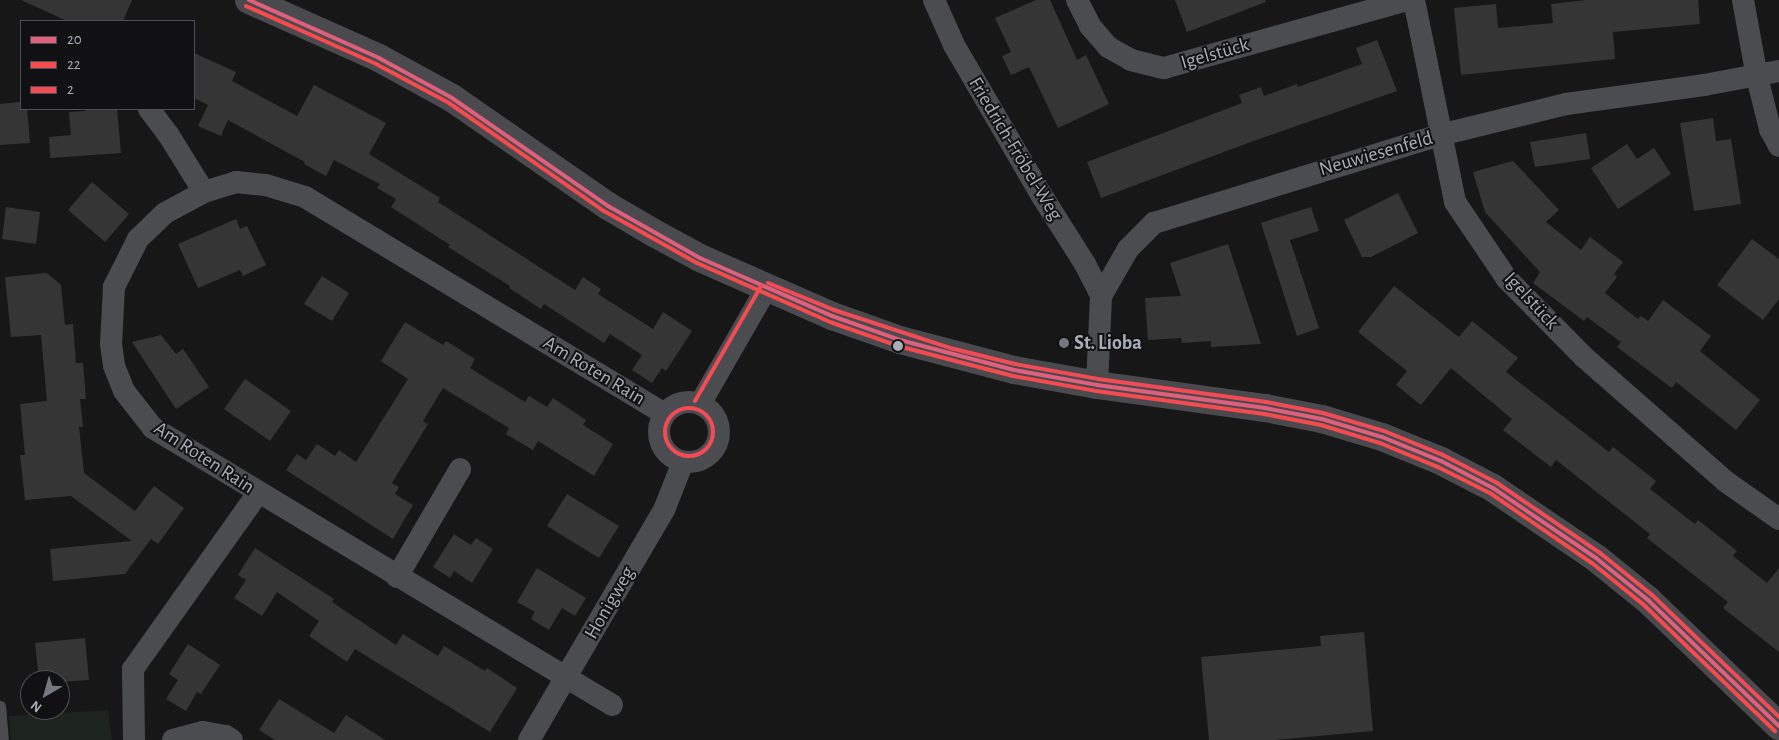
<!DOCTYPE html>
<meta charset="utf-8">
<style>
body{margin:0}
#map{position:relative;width:1779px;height:740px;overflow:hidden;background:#171717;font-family:"Alegreya Sans",sans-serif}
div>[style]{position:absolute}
.green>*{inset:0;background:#1d241e}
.building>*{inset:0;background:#353536}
.lane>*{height:11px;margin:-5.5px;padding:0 5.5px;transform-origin:5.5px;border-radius:5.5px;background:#4b4c50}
.street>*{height:22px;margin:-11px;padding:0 11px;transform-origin:11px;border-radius:11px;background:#4b4c50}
.street>.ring{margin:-11px;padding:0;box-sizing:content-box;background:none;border:22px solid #4b4c50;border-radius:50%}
.secondary>*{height:28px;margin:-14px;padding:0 14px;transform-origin:14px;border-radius:14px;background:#4a4a4e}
.bus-1>*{height:4px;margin:-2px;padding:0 2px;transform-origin:2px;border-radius:2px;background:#df5f7c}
.bus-2>*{height:4px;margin:-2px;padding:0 2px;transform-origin:2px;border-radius:2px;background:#f54a4e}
.bus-3>*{height:4px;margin:-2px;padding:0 2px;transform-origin:2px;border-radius:2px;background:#f24b55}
.bus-3>.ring{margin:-2px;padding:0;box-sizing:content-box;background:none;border:4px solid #f24b55;border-radius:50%}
.dots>*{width:14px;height:14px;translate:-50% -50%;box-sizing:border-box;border:2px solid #111113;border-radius:50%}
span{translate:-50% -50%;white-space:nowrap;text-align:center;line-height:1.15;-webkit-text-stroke:4px #111113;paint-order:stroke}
.street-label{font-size:20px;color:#a8adb8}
.poi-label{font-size:20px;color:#a8adb8;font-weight:700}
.left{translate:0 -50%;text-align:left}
.legend{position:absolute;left:20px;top:20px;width:175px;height:90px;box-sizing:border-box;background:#111113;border:1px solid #4d4f55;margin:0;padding:6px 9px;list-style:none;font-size:15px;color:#a8adb8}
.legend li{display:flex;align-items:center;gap:10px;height:25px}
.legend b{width:25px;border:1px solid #4d4f55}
.north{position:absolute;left:20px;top:670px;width:50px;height:50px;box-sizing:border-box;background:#111113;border:1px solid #4d4f55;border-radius:50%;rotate:218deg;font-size:14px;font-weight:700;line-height:20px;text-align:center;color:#a8adb8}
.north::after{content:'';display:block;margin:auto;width:18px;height:22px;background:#757880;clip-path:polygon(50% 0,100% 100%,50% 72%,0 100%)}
</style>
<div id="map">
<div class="green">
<div style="clip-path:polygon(108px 710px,112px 740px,11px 740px,9px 716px)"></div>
</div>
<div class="building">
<div style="clip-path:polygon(21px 0,132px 0,123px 21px,67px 21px)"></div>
<div style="clip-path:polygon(1036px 0,1050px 0,1077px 60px,1086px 55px,1109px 104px,1058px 128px,1029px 67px,1011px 75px,1002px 56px,1011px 52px,995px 18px)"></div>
<div style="clip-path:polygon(1175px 0,1265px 0,1266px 2px,1187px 32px)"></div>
<div style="clip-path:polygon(1586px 0,1698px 0,1700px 24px,1613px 32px,1615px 59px,1461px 75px,1454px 8px,1496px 4px,1498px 28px,1553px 23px,1551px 4px)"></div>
<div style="clip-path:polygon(1377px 40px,1397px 91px,1256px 140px,1101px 198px,1087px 162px,1242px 103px,1239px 95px,1261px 87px,1264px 96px,1297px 84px,1298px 87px,1362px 64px,1356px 48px)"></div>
<div style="clip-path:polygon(194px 53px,236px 72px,232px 81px,297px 116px,314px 85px,386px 123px,369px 154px,440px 198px,438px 202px,575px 290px,583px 277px,601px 289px,598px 294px,653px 329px,663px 312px,692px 331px,666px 371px,662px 368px,652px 383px,632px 370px,642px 355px,610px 334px,604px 343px,544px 304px,541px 309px,509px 288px,510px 286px,448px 247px,450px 245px,391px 207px,396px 199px,377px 188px,380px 184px,334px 160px,326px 176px,304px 164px,305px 162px,228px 120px,221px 136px,198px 126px,208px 105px,194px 98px)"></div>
<div style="clip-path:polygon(20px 102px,21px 109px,27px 109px,30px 143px,0 145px,0 104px)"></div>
<div style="clip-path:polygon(86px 109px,117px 109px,121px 153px,50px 158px,49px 137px,71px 135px,69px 112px,86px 111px)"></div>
<div style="clip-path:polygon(1713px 118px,1716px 141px,1731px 139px,1741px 204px,1694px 211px,1680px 123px)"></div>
<div style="clip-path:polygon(1586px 133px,1590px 159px,1535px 167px,1530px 142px)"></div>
<div style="clip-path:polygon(1627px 144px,1637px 159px,1654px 148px,1671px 174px,1618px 209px,1591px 168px)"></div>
<div style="clip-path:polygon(1513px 161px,1559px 210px,1546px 222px,1581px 250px,1590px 237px,1623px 262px,1614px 274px,1617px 277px,1605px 293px,1638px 319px,1641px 316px,1648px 321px,1663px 300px,1711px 336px,1700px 351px,1760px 400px,1736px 430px,1676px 382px,1672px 388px,1617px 347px,1621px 342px,1587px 317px,1584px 321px,1533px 283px,1540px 272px,1485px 212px,1473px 172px)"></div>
<div style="clip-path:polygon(92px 182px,129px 214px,105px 242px,68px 210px)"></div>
<div style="clip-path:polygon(1398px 193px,1418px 233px,1371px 257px,1362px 257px,1344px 220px)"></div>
<div style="clip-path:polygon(6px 207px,40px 212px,36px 244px,2px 239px)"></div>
<div style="clip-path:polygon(1311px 207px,1319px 231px,1290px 240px,1319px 328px,1297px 336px,1261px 223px)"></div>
<div style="clip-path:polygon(236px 219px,240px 229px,247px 226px,266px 265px,243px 276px,240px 270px,198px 288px,178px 244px)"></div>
<div style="clip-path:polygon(1752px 239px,1779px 259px,1779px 299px,1763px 320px,1717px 285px)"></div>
<div style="clip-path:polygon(1228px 244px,1261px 344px,1211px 347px,1211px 341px,1182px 343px,1181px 338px,1148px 340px,1145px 298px,1181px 296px,1170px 263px)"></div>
<div style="clip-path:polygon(47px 273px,61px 285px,65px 325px,73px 324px,76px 363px,83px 363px,86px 399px,80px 399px,83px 427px,79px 427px,84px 473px,135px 511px,154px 486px,184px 508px,158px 544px,151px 539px,125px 574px,53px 581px,50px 549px,132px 541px,71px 496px,25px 500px,20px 455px,25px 455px,20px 404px,47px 401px,41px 335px,11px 337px,5px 277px)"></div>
<div style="clip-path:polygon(322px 276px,349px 293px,332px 321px,304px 304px)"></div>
<div style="clip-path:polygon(1394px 286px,1459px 337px,1472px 321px,1518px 358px,1506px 372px,1609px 452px,1613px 447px,1656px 481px,1650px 489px,1695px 524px,1698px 520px,1737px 551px,1733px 556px,1767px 583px,1779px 568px,1779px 652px,1723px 608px,1728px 602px,1647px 538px,1650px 534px,1556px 460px,1551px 467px,1503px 430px,1512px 419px,1451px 368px,1421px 405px,1396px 385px,1407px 371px,1358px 332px)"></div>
<div style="clip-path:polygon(405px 322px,443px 345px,446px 341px,475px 359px,470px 368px,525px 402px,529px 396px,547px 407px,553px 398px,586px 420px,583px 425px,613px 444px,594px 476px,538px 441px,533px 450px,506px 434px,509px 428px,443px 388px,423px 421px,428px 424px,392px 483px,399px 487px,395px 494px,413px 505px,393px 539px,286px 470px,297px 454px,306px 460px,317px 444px,335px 456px,339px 450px,356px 462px,408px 379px,381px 361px)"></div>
<div style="clip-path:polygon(161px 335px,176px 354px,183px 349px,209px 387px,176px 409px,132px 342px)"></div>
<div style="clip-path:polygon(245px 379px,291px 411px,270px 441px,224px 409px)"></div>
<div style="clip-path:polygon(567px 494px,619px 526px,599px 558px,547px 526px)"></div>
<div style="clip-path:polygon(454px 534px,471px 545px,476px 538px,493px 549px,472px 583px,454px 571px,450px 578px,433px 567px)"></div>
<div style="clip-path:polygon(255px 548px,334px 599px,332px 602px,396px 645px,403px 634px,438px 656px,444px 646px,485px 671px,487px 668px,517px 688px,490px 732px,355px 649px,347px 662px,309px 636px,319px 621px,277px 592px,262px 616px,234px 598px,246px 580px,238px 575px)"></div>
<div style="clip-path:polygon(537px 568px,586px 598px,575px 616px,562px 608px,549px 630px,531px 619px,535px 612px,517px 602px)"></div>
<div style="clip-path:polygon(1364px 632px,1373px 731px,1274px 740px,1209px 740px,1201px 657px,1321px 646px,1320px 636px)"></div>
<div style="clip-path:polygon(85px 638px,89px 680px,60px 682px,60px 680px,39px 680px,35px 643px)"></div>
<div style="clip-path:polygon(188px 644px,220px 665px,201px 694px,197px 692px,186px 711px,166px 699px,178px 680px,169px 674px)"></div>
<div style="clip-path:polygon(279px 699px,334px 733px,346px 715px,385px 740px,275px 740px,259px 730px)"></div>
</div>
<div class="lane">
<div style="left:0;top:706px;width:34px;rotate:85deg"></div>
</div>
<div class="street">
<div style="left:934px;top:0;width:49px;rotate:66deg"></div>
<div style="left:954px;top:45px;width:175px;rotate:59.8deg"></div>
<div style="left:1042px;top:196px;width:80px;rotate:57.7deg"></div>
<div style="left:1085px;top:264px;width:36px;rotate:63deg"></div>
<div style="left:1077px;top:0;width:29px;rotate:63deg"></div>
<div style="left:1090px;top:26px;width:28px;rotate:49deg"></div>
<div style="left:1108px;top:47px;width:26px;rotate:29deg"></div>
<div style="left:1131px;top:60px;width:34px;rotate:14deg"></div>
<div style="left:1164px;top:68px;width:253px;rotate:-15.6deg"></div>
<div style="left:1414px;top:0;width:206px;rotate:78.5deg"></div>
<div style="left:1455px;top:202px;width:93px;rotate:56deg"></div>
<div style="left:1507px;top:279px;width:110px;rotate:45.4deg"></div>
<div style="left:1584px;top:357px;width:188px;rotate:41.3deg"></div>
<div style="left:1725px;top:481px;width:66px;rotate:35.1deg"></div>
<div style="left:1743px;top:0;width:78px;rotate:79.7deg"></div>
<div style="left:1757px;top:77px;width:54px;rotate:76deg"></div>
<div style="left:1770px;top:129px;width:19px;rotate:62deg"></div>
<div style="left:149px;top:109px;width:31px;rotate:53deg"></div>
<div style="left:168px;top:134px;width:68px;rotate:58.2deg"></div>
<div style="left:204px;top:192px;width:34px;rotate:-17deg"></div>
<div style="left:236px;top:182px;width:30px;rotate:6deg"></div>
<div style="left:266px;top:185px;width:41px;rotate:17.1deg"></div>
<div style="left:305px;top:197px;width:420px;rotate:31.1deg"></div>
<div style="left:204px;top:192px;width:44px;rotate:151.7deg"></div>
<div style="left:165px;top:213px;width:37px;rotate:136deg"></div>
<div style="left:138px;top:239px;width:54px;rotate:116.6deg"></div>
<div style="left:114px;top:287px;width:57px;rotate:93deg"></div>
<div style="left:111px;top:344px;width:22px;rotate:82deg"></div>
<div style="left:114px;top:366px;width:27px;rotate:68deg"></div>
<div style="left:124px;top:391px;width:47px;rotate:51.9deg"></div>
<div style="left:153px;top:428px;width:536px;rotate:31.11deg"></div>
<div style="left:1097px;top:385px;width:89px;rotate:-87.4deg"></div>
<div style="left:1101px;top:296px;width:54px;rotate:-60.1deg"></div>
<div style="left:1128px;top:249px;width:37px;rotate:-45deg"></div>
<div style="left:1154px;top:223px;width:299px;rotate:-17.1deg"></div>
<div style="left:1440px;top:135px;width:130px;rotate:-13.8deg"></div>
<div style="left:1566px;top:104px;width:139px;rotate:-7.8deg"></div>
<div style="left:1704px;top:85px;width:76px;rotate:-10.6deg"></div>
<div class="ring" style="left:659px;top:402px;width:38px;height:38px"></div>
<div style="left:700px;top:404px;width:133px;rotate:-60.1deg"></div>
<div style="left:397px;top:577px;width:125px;rotate:-59.7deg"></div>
<div style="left:134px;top:740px;width:71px;rotate:-90.8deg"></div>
<div style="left:133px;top:669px;width:216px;rotate:-54.6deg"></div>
<div style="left:173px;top:740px;width:31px;rotate:-15deg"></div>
<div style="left:203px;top:732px;width:23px;rotate:10deg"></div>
<div style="left:226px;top:736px;width:7px;rotate:34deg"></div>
<div style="left:529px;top:740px;width:267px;rotate:-59.6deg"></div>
<div style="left:664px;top:510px;width:52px;rotate:-68.4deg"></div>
</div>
<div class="secondary">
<div style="left:249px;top:0;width:142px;rotate:24deg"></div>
<div style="left:379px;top:58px;width:83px;rotate:28.7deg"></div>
<div style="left:452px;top:98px;width:190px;rotate:34.7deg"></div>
<div style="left:608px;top:206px;width:53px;rotate:30.4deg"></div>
<div style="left:654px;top:233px;width:52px;rotate:28.5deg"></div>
<div style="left:700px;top:258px;width:144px;rotate:23.7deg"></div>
<div style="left:832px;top:316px;width:72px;rotate:19.4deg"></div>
<div style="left:900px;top:340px;width:118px;rotate:14.7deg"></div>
<div style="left:1014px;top:370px;width:84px;rotate:10.2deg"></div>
<div style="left:1097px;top:385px;width:170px;rotate:7.8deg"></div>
<div style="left:1265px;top:408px;width:58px;rotate:10.9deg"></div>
<div style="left:1322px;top:419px;width:63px;rotate:16.7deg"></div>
<div style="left:1382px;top:437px;width:64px;rotate:22.1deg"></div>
<div style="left:1441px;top:461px;width:59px;rotate:27.4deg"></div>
<div style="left:1493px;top:488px;width:125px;rotate:34.2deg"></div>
<div style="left:1596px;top:558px;width:67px;rotate:38.9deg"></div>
<div style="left:1648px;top:600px;width:182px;rotate:43.9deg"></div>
</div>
<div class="bus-1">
<div style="left:249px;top:0;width:142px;rotate:24deg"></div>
<div style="left:379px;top:58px;width:83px;rotate:28.7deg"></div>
<div style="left:452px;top:98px;width:190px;rotate:34.7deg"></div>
<div style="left:608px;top:206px;width:106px;rotate:29.5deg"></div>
<div style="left:700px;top:258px;width:144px;rotate:23.7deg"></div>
<div style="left:832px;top:316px;width:72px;rotate:19.4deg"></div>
<div style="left:900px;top:340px;width:118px;rotate:14.7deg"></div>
<div style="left:1014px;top:370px;width:84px;rotate:10.2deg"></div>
<div style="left:1097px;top:385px;width:170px;rotate:7.8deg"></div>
<div style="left:1265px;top:408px;width:58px;rotate:10.9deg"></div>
<div style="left:1322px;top:419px;width:63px;rotate:16.7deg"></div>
<div style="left:1382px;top:437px;width:64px;rotate:22.1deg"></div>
<div style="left:1441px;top:461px;width:59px;rotate:27.4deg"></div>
<div style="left:1493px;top:488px;width:125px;rotate:34.2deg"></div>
<div style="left:1596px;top:558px;width:67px;rotate:38.9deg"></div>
<div style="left:1648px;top:600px;width:182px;rotate:43.9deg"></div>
</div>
<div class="bus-2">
<div style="left:246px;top:6px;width:142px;rotate:24deg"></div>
<div style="left:376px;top:64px;width:83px;rotate:28.1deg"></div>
<div style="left:449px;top:103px;width:189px;rotate:34.9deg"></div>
<div style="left:604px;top:211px;width:107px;rotate:29.2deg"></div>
<div style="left:697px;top:263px;width:145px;rotate:23.9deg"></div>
<div style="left:830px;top:322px;width:72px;rotate:19.4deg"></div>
<div style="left:898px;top:346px;width:119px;rotate:14.6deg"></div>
<div style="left:1013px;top:376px;width:84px;rotate:10.2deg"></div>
<div style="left:1096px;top:391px;width:170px;rotate:7.8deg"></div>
<div style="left:1264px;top:414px;width:58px;rotate:10.9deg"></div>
<div style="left:1321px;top:425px;width:62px;rotate:17deg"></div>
<div style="left:1380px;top:443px;width:63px;rotate:22.5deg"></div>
<div style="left:1438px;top:467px;width:58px;rotate:26.6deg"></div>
<div style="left:1490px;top:493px;width:124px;rotate:34.5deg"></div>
<div style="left:1592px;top:563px;width:67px;rotate:38.9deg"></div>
<div style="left:1644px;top:605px;width:182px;rotate:43.9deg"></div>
</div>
<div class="bus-3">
<div style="left:768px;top:283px;width:71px;rotate:22.2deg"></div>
<div style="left:834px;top:310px;width:122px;rotate:18.1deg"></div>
<div style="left:950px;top:348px;width:67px;rotate:13.8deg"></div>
<div style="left:1015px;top:364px;width:84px;rotate:10.2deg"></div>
<div style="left:1098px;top:379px;width:170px;rotate:7.8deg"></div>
<div style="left:1266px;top:402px;width:58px;rotate:10.9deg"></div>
<div style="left:1323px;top:413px;width:64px;rotate:16.4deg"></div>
<div style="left:1384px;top:431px;width:64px;rotate:22.1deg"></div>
<div style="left:1443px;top:455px;width:61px;rotate:27.4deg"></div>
<div style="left:1497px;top:483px;width:125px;rotate:34.2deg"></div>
<div style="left:1600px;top:553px;width:67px;rotate:38.9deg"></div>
<div style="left:1652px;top:595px;width:176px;rotate:43.8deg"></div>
<div style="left:695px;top:401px;width:133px;rotate:-60.1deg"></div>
<div class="ring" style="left:665px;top:408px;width:44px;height:44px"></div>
</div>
<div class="dots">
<div style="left:1064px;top:343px;background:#757880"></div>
<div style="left:898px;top:346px;background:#a8adb8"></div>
</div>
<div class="street-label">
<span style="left:1215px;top:54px;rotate:-16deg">Igelstück</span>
<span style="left:1015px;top:149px;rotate:59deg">Friedrich-Fröbel-Weg</span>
<span style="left:1376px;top:154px;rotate:-16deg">Neuwiesenfeld</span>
<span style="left:1531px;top:301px;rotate:47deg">Igelstück</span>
<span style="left:594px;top:371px;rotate:31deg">Am Roten Rain</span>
<span style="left:204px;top:458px;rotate:33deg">Am Roten Rain</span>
<span style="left:610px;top:603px;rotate:-60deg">Honigweg</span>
</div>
<div class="poi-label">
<span class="left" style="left:1074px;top:343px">St. Lioba</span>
</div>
<ul class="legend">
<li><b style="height:6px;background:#df5f7c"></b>20</li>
<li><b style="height:6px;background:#f54a4e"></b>22</li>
<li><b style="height:6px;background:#f24b55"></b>2</li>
</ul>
<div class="north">N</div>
</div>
